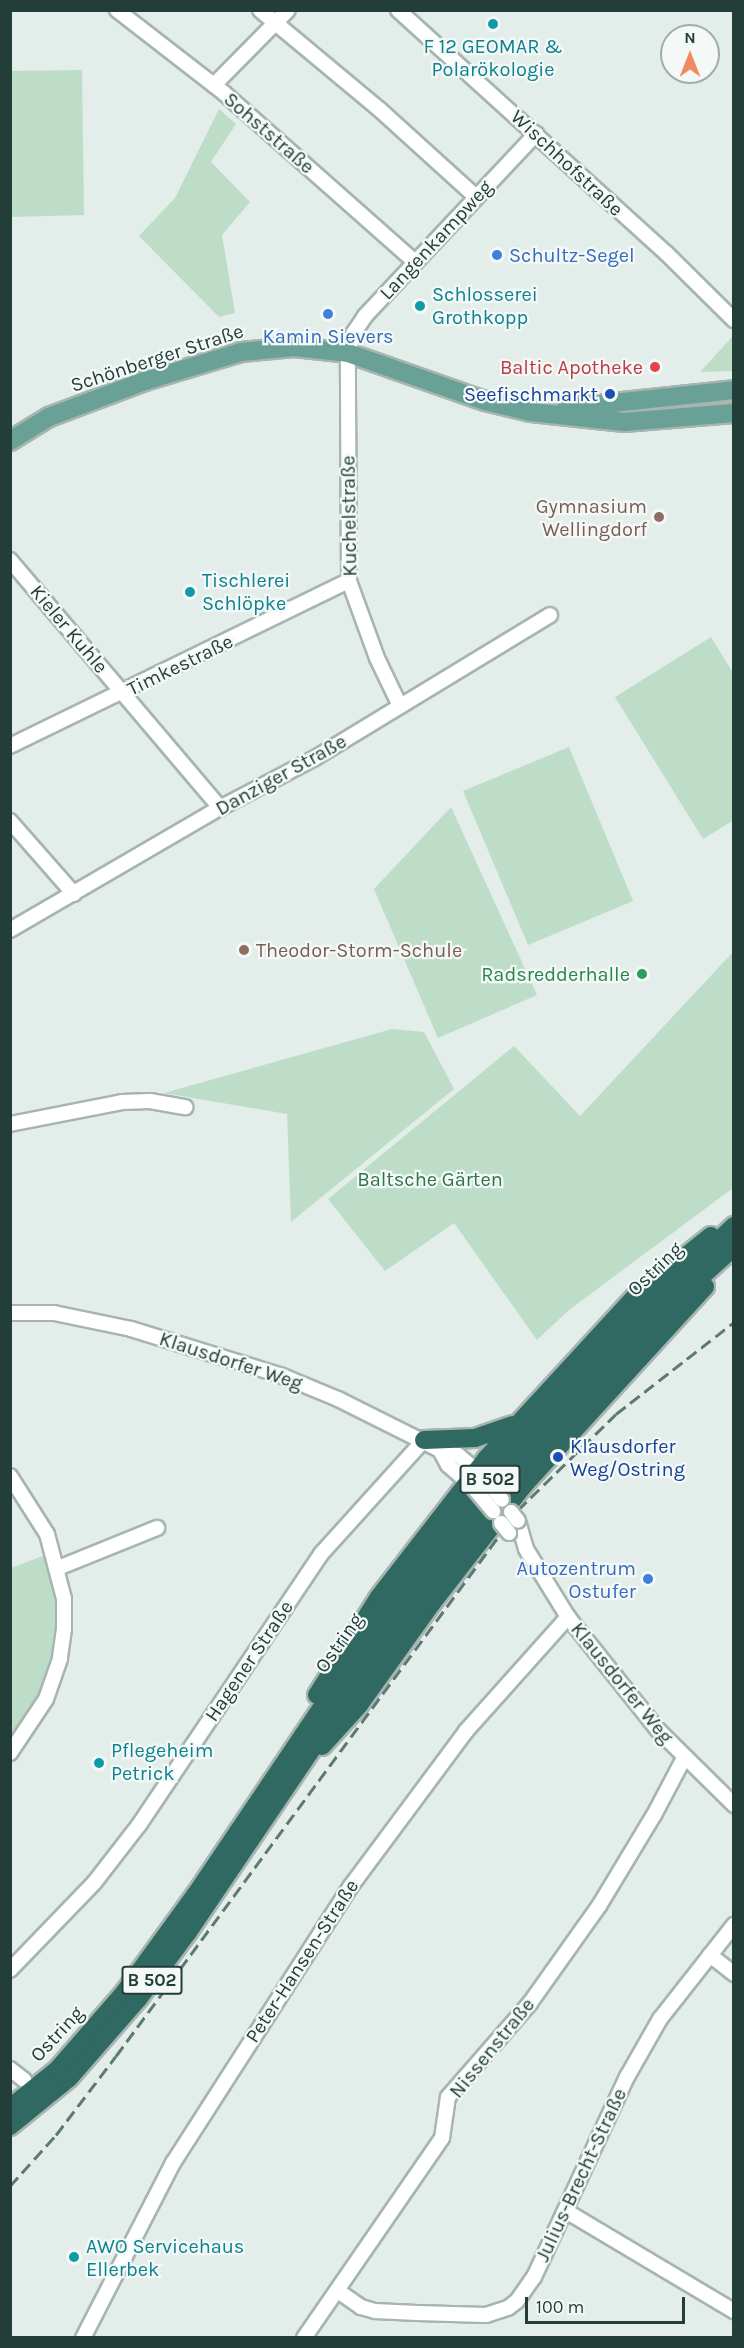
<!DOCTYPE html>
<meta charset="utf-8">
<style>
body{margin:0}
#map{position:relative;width:744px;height:2348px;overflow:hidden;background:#e3ede9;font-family:Karla,sans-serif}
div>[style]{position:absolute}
.green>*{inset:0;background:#bdddc8}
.roads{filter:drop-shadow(2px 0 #a6b5b0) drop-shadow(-2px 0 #a6b5b0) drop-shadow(0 2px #a6b5b0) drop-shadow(0 -2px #a6b5b0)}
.minor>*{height:14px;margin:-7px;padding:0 7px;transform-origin:7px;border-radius:7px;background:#fff}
.major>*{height:18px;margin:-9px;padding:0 9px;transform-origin:9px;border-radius:9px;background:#69a196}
.highway>*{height:18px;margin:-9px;padding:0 9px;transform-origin:9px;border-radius:9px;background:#306961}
.rail>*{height:3px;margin-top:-1.5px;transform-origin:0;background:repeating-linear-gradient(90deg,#5e7973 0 12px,transparent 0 18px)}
.bridges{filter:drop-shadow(2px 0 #a6b5b0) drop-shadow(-2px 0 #a6b5b0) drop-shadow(0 2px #a6b5b0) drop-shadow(0 -2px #a6b5b0)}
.minor-bridge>*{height:14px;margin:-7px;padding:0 7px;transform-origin:7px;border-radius:7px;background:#fff}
.dots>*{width:16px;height:16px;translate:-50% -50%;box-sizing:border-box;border:3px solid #f4f9f7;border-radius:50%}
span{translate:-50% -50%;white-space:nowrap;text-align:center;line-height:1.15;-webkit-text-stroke:4.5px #f4f9f7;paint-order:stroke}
.shield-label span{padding:2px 4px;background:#f4f9f7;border:2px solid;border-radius:4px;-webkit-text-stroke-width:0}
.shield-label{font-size:18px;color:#233e38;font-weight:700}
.culture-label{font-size:20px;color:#0d838f}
.left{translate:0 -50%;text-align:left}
.street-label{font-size:20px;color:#233e38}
.shop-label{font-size:20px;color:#366cbe}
.right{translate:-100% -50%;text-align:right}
.health-label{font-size:20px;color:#be3a42}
.transit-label{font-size:20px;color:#164399}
.education-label{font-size:20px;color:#785e54}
.leisure-label{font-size:20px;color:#27864d}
.park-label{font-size:20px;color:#2e744d}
.frame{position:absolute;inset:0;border:12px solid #233e38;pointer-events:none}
.north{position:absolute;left:660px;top:24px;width:60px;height:60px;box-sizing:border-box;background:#f4f9f7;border:2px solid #a0aeab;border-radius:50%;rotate:0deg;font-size:16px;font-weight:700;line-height:24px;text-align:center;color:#233e38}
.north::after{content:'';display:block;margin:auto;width:21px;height:27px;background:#ef8b5f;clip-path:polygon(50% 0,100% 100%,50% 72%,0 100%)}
.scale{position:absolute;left:525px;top:2297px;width:160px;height:27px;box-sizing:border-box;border:3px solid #233e38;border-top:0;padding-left:8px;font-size:18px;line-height:21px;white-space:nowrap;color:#233e38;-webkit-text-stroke:4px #f4f9f7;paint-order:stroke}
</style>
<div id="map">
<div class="green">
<div style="clip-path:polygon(82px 70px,84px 215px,11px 217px,11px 71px)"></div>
<div style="clip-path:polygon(219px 109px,236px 124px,211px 162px,250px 202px,222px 235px,235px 313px,219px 317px,139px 236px,175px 198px)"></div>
<div style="clip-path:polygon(732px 337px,733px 371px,700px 372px)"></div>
<div style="clip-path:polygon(711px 637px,733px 673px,734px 820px,703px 839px,615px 697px)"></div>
<div style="clip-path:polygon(569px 747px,633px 901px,528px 945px,463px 791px)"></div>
<div style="clip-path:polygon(451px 807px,537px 995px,438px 1038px,374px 889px)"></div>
<div style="clip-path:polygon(733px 952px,733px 1188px,569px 1310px,537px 1340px,454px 1223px,385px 1271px,328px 1199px,514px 1046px,580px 1116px)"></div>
<div style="clip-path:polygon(392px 1029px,424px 1032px,454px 1089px,291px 1222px,287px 1114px,164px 1093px)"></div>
<div style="clip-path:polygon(48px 1554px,58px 1595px,57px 1648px,42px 1694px,11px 1742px,11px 1568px)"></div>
</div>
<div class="roads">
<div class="minor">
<div style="left:117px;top:10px;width:135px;rotate:37.8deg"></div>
<div style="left:224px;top:93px;width:255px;rotate:41.5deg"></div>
<div style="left:260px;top:10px;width:155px;rotate:39.8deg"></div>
<div style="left:379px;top:109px;width:131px;rotate:42.2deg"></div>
<div style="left:398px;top:10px;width:363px;rotate:42.2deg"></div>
<div style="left:667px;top:254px;width:94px;rotate:44.6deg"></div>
<div style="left:214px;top:85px;width:105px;rotate:-45.4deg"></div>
<div style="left:10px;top:560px;width:325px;rotate:49.7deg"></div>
<div style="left:400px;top:706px;width:53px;rotate:-115.6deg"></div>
<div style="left:377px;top:658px;width:82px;rotate:-110deg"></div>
<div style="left:349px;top:581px;width:228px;rotate:-90.3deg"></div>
<div style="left:348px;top:353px;width:20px;rotate:-75deg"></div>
<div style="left:353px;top:334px;width:22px;rotate:-56deg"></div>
<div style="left:365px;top:316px;width:250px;rotate:-46.8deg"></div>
<div style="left:10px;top:746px;width:377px;rotate:-26deg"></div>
<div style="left:10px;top:821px;width:97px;rotate:48.8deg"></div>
<div style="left:10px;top:930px;width:243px;rotate:-30.2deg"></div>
<div style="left:220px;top:808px;width:107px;rotate:-27.8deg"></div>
<div style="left:315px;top:758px;width:275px;rotate:-31.3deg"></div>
<div style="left:10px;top:1124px;width:114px;rotate:-11.1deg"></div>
<div style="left:122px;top:1102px;width:28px;rotate:-2deg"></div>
<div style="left:150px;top:1101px;width:36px;rotate:10deg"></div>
<div style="left:10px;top:1313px;width:44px"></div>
<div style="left:54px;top:1313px;width:79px;rotate:11.7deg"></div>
<div style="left:131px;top:1329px;width:156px;rotate:17.2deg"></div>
<div style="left:280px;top:1375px;width:63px;rotate:22.5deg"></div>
<div style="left:338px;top:1399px;width:114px;rotate:26.6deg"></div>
<div style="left:440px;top:1450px;width:19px;rotate:16deg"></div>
<div style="left:458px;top:1455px;width:30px;rotate:40deg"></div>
<div style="left:440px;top:1450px;width:17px;rotate:62deg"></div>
<div style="left:448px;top:1465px;width:32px;rotate:41deg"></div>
<div style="left:10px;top:1476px;width:69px;rotate:57.5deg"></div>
<div style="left:47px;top:1534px;width:67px;rotate:75.3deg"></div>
<div style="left:64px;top:1599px;width:30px;rotate:90deg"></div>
<div style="left:64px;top:1629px;width:30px;rotate:98deg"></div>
<div style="left:60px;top:1659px;width:42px;rotate:109.3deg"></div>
<div style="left:46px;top:1699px;width:65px;rotate:123.7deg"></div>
<div style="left:518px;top:1521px;width:29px;rotate:74deg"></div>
<div style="left:526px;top:1549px;width:80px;rotate:58.3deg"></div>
<div style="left:568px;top:1617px;width:144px;rotate:51.5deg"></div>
<div style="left:658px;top:1730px;width:107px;rotate:44.6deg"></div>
<div style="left:58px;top:1568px;width:107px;rotate:-22deg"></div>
<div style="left:710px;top:1955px;width:31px;rotate:38deg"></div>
<div style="left:10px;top:1970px;width:121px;rotate:-46deg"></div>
<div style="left:94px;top:1883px;width:73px;rotate:-52.2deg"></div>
<div style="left:139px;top:1825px;width:326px;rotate:-56.1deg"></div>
<div style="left:321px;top:1554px;width:154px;rotate:-47.9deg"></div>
<div style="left:10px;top:2069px;width:18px;rotate:38deg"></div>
<div style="left:566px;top:2211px;width:196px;rotate:30.8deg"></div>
<div style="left:338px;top:2291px;width:28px;rotate:35deg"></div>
<div style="left:361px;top:2307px;width:15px;rotate:16deg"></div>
<div style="left:375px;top:2311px;width:42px;rotate:2.7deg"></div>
<div style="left:417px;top:2313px;width:69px;rotate:1.7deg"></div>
<div style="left:486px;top:2315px;width:23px;rotate:-18deg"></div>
<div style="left:508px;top:2308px;width:11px;rotate:-38deg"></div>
<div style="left:517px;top:2301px;width:29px;rotate:-55deg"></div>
<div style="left:534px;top:2277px;width:221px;rotate:-65.1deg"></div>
<div style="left:627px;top:2077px;width:67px;rotate:-60.4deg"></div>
<div style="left:660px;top:2019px;width:120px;rotate:-51.8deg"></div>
<div style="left:83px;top:2338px;width:197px;rotate:-62.8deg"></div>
<div style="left:173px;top:2163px;width:329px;rotate:-57.3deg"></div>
<div style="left:351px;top:1886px;width:193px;rotate:-53.4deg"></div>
<div style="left:466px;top:1731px;width:153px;rotate:-48.2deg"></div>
<div style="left:304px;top:2338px;width:243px;rotate:-55.4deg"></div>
<div style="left:442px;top:2138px;width:41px;rotate:-81.7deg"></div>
<div style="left:448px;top:2097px;width:125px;rotate:-48.9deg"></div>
<div style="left:530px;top:2003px;width:119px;rotate:-54.6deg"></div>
<div style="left:599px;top:1906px;width:106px;rotate:-58.9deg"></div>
<div style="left:654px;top:1815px;width:64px;rotate:-62.2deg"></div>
</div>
<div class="major">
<div style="left:566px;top:408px;width:169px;rotate:-6.1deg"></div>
<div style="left:10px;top:441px;width:46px;rotate:-31.6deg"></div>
<div style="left:49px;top:417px;width:103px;rotate:-20.6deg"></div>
<div style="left:145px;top:381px;width:100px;rotate:-16.8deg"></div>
<div style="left:241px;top:352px;width:53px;rotate:-5.4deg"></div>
<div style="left:294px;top:347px;width:54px;rotate:6.3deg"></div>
<div style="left:348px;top:353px;width:145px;rotate:19.3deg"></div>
<div style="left:485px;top:401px;width:47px;rotate:13.4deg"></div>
<div style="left:531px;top:412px;width:94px;rotate:6.1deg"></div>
<div style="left:624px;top:422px;width:110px;rotate:-4.7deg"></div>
</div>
<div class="highway">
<div style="left:424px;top:1440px;width:51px;rotate:-2.2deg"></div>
<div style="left:475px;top:1438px;width:39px;rotate:-19deg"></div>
<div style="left:317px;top:1695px;width:116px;rotate:-57.7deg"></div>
<div style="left:379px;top:1597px;width:175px;rotate:-52.2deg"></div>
<div style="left:486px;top:1459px;width:222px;rotate:-47.4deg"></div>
<div style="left:636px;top:1296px;width:96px;rotate:-38.7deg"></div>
<div style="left:322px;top:1746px;width:55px;rotate:-47.9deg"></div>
<div style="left:359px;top:1705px;width:125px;rotate:-54.4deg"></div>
<div style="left:432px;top:1603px;width:148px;rotate:-52.1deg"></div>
<div style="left:523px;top:1486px;width:270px;rotate:-47.6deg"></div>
<div style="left:10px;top:2108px;width:62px;rotate:-39.1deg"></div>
<div style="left:58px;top:2069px;width:101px;rotate:-49deg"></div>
<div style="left:124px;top:1993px;width:122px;rotate:-54deg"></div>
<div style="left:196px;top:1894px;width:313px;rotate:-56deg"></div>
<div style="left:371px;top:1635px;width:160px;rotate:-53.1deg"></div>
<div style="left:467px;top:1507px;width:99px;rotate:-50.3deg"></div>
<div style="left:530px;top:1431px;width:129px;rotate:-47.2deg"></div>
<div style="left:618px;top:1336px;width:160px;rotate:-43.5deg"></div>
<div style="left:10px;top:2126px;width:76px;rotate:-39.1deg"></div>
<div style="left:69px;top:2078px;width:105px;rotate:-48.9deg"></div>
<div style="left:138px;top:1999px;width:84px;rotate:-53.3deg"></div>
<div style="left:188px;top:1932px;width:353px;rotate:-55.9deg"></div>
<div style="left:386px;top:1640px;width:205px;rotate:-53.1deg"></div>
<div style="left:509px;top:1476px;width:220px;rotate:-47deg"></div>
<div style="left:659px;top:1315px;width:101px;rotate:-42.2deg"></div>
</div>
</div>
<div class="rail">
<div style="left:10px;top:2186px;width:69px;rotate:-48deg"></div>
<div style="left:56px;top:2135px;width:99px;rotate:-52.8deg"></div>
<div style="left:116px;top:2056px;width:678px;rotate:-53.64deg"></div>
<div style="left:518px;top:1510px;width:137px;rotate:-44.4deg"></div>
<div style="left:616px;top:1414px;width:150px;rotate:-37.9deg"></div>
</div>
<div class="bridges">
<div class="minor-bridge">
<div style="left:481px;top:1474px;width:33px;rotate:51deg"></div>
<div style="left:472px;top:1486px;width:33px;rotate:50deg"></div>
<div style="left:511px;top:1512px;width:11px;rotate:52deg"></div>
<div style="left:501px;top:1523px;width:13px;rotate:51deg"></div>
</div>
</div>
<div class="dots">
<div style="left:493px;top:24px;background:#0f9aa8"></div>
<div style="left:497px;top:255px;background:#3f7fe0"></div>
<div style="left:420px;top:306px;background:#0f9aa8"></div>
<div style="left:328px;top:314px;background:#3f7fe0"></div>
<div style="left:655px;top:367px;background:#e0444e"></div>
<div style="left:610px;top:394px;background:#1a4fb4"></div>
<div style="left:659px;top:517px;background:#8d6e63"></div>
<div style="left:190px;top:592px;background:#0f9aa8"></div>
<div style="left:244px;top:950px;background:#8d6e63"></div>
<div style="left:642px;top:974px;background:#2e9e5b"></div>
<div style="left:558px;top:1457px;background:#1a4fb4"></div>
<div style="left:648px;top:1579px;background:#3f7fe0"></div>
<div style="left:99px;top:1763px;background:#0f9aa8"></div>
<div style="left:74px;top:2257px;background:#0f9aa8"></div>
</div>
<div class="shield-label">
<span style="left:490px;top:1479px">B 502</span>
<span style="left:152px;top:1980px">B 502</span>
</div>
<div class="culture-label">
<span style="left:493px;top:58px">F 12 GEOMAR &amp;<br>Polarökologie</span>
<span class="left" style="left:432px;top:306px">Schlosserei<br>Grothkopp</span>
<span class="left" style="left:202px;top:592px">Tischlerei<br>Schlöpke</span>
<span class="left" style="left:111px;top:1762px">Pflegeheim<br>Petrick</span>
<span class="left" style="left:86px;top:2258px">AWO Servicehaus<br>Ellerbek</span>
</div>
<div class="street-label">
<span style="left:269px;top:133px;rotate:41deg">Sohststraße</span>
<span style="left:567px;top:163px;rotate:43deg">Wischhofstraße</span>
<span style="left:436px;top:240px;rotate:-47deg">Langenkampweg</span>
<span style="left:157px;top:358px;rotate:-18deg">Schönberger Straße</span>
<span style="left:349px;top:516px;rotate:-91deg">Kuchelstraße</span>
<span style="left:69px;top:629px;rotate:50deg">Kieler Kuhle</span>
<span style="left:180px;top:665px;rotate:-26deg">Timkestraße</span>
<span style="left:281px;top:775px;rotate:-29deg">Danziger Straße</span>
<span style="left:655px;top:1269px;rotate:-44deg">Ostring</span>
<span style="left:231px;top:1361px;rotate:18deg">Klausdorfer Weg</span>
<span style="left:339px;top:1643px;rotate:-55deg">Ostring</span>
<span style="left:249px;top:1661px;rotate:-56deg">Hagener Straße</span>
<span style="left:622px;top:1683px;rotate:51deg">Klausdorfer Weg</span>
<span style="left:302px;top:1961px;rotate:-57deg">Peter-Hansen-Straße</span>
<span style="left:57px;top:2034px;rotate:-47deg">Ostring</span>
<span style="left:492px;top:2048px;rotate:-51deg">Nissenstraße</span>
<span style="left:581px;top:2175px;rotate:-65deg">Julius-Brecht-Straße</span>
</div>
<div class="shop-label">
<span class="left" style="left:509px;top:255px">Schultz-Segel</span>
<span style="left:328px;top:336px">Kamin Sievers</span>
<span class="right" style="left:636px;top:1580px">Autozentrum<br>Ostufer</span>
</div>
<div class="health-label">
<span class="right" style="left:643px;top:367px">Baltic Apotheke</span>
</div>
<div class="transit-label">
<span class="right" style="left:598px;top:394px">Seefischmarkt</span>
<span class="left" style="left:570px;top:1458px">Klausdorfer<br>Weg/Ostring</span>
</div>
<div class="education-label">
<span class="right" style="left:647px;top:518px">Gymnasium<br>Wellingdorf</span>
<span class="left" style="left:256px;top:950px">Theodor-Storm-Schule</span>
</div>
<div class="leisure-label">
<span class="right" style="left:630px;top:974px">Radsredderhalle</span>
</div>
<div class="park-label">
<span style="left:430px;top:1179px">Baltsche Gärten</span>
</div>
<div class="frame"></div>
<div class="north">N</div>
<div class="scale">100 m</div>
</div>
